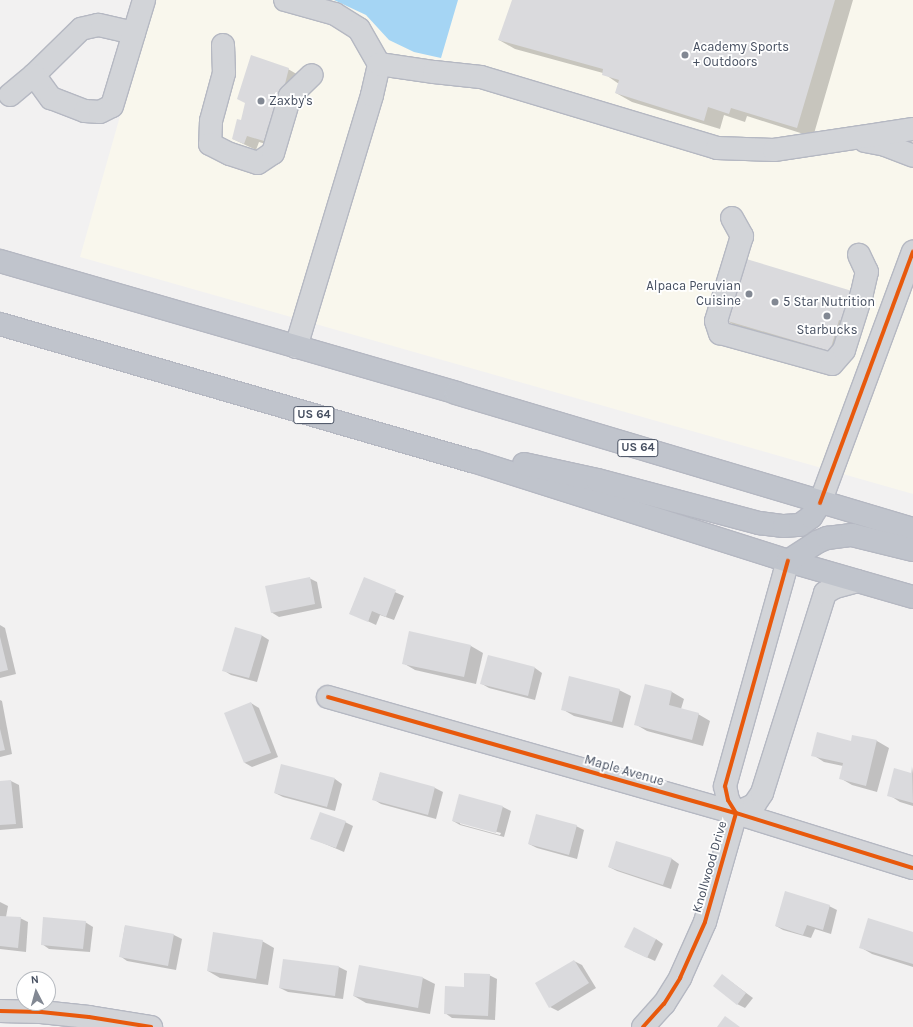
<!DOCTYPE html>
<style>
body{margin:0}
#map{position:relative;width:913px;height:1027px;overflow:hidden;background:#f2f1f1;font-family:Karla,sans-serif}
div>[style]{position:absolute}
.commercial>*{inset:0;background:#f9f7ed}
.water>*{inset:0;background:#a5d5f4}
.shadow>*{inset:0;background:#0003}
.building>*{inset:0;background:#dadadd}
.roads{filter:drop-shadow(1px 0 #b5b8c2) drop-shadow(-1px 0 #b5b8c2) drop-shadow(0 1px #b5b8c2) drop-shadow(0 -1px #b5b8c2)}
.minor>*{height:22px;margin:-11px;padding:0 11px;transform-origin:11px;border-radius:11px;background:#d2d4d8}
.highway>*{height:22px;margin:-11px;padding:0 11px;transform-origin:11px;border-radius:11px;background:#c0c4cc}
.cycleway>*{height:4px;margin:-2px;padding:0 2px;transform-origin:2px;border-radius:2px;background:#e8590c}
.dots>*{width:11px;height:11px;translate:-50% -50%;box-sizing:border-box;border:2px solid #fff;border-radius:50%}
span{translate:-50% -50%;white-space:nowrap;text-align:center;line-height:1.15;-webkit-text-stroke:3.5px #fff;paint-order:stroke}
.shield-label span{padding:1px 3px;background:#fff;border:1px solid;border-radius:3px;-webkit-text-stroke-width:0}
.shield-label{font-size:12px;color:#464f60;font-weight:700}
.poi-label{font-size:13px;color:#464f60}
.left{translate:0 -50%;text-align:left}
.right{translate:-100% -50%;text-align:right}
.street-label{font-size:13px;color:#464f60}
.north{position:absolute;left:16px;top:971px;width:40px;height:40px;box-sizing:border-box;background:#fff;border:1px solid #b5b9bf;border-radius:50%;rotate:354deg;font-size:11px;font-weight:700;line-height:16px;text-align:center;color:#464f60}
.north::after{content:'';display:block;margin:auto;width:14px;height:18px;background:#828893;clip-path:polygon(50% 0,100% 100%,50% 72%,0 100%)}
</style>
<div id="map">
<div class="commercial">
<div style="clip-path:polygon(153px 0,913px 0,913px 494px,80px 257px)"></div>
</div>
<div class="water">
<div style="clip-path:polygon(334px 0,458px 0,441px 58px,414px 52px,389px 40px,366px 15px)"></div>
</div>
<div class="shadow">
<div style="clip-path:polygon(513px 0,853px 0,813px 137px,747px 116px,745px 122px,724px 115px,720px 129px,632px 102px,616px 93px,619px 84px,603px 73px,515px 49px,499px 40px)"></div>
<div style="clip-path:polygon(288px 69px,300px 76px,276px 147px,259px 142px,256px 150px,233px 139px,242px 122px,246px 103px)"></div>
<div style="clip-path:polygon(852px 292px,842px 357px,737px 327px,726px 320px)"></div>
<div style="clip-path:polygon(309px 578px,317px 582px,322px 608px,279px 617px,271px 612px)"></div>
<div style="clip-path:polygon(364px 579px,404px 596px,394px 620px,380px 615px,376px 625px,350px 613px)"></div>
<div style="clip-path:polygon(0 625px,5px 628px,16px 674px,0 678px)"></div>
<div style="clip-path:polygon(261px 635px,269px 640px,257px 682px,231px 675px,223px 670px)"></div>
<div style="clip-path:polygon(471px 646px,483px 653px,476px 684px,415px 670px,403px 663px)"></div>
<div style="clip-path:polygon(488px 657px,535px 668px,542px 673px,535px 700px,489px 688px,482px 684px)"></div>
<div style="clip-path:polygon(646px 685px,672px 692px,684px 699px,681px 709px,698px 714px,710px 721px,703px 746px,647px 731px,635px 724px)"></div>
<div style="clip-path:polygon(619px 690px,631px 696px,623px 728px,574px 716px,562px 709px)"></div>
<div style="clip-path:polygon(0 700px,2px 701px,12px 754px,0 757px)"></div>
<div style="clip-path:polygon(251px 703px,259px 708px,278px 757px,252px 767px,245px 763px)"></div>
<div style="clip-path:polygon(853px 736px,877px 741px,889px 748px,877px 792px,852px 785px,840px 778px,843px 766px,824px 762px,813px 755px,852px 742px)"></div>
<div style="clip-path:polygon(913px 767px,913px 806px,900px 802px,889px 795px,912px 774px)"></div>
<div style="clip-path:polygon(380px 773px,435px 788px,443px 792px,436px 819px,381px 804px,373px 799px)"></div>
<div style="clip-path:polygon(335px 779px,342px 784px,335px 811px,283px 797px,275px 793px)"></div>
<div style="clip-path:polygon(11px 781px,19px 785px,23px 828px,0 830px,0 782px)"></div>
<div style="clip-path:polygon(evenodd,460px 795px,503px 807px,511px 811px,504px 837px,460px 825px,453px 821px,460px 795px,460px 822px,501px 833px,500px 835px,460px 824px,460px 822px)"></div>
<div style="clip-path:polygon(345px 822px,353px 826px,344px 852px,311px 838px)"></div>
<div style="clip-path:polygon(576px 826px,584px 830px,577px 859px,537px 848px,529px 844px)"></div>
<div style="clip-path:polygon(617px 842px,672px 859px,679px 864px,671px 889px,617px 871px,609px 867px)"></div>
<div style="clip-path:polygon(0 902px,8px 906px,6px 917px,20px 918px,28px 922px,26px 952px,0 949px)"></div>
<div style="clip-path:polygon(829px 906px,837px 910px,831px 934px,815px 929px,811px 938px,783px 930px,776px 926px)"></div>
<div style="clip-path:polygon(85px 922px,93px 927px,90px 952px,49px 949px,42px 944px)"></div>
<div style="clip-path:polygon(125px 926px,174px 935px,182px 939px,176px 970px,127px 961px,120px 956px)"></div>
<div style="clip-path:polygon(913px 933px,913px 967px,872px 954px,860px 947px)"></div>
<div style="clip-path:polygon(656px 939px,663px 944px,655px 961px,633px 951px)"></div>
<div style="clip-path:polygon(262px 941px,274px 948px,268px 985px,220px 978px,208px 971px)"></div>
<div style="clip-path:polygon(574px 961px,582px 965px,596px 988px,558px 1011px,550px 1007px)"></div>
<div style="clip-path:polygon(360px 966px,423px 978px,435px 984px,430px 1014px,366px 1003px,354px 996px)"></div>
<div style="clip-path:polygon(339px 967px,347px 971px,343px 999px,288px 992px,280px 988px)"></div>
<div style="clip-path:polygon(489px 975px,497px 979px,495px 1020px,452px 1018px,445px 1013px)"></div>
<div style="clip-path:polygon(722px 975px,753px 998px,745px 1008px,737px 1004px)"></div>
</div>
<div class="building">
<div style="clip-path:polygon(512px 0,835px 0,797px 128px,731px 108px,729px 114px,708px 107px,704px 121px,615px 93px,619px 80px,602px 75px,603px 69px,498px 40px)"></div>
<div style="clip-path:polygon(251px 55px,289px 68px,274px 128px,268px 126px,264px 141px,247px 136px,244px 144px,232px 139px,237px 119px,241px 120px,245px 103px,237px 99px)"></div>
<div style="clip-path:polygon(743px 258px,852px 291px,845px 322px,839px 320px,830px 351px,724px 320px)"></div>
<div style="clip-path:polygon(310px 577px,315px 604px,271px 613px,265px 586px)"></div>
<div style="clip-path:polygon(364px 577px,396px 590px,386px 617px,372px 611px,368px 622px,349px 614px)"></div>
<div style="clip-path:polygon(235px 627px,262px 635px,249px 678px,222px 671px)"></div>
<div style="clip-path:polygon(409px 631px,471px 645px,464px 677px,402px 664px)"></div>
<div style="clip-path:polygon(0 637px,8px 670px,0 672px)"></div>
<div style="clip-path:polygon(488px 655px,535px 667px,528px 696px,480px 684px)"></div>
<div style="clip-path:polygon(569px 676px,620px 689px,612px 722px,561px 710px)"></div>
<div style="clip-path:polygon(645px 684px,672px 691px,669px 705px,699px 713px,692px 740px,634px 725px)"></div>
<div style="clip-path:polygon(251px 702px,271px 753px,244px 763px,224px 713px)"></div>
<div style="clip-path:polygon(0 729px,5px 750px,0 751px)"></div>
<div style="clip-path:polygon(817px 732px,851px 741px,852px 735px,877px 740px,866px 786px,839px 779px,843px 763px,811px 756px)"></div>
<div style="clip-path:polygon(281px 764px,335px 778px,327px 807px,274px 793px)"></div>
<div style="clip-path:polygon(912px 766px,913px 803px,887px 796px,894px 768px,911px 773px)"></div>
<div style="clip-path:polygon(380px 772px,435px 787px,428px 815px,372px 800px)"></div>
<div style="clip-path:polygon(11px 780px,16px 824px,0 825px,0 781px)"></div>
<div style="clip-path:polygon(459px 794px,503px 806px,496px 833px,452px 821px)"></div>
<div style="clip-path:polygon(320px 812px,346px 821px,336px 848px,310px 839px)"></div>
<div style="clip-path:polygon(536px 814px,577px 825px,569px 855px,528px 844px)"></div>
<div style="clip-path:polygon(616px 841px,672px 858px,663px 885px,608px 867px)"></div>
<div style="clip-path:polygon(785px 891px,830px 905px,823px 930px,807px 925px,803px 935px,775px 926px)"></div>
<div style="clip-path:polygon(0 916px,21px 917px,18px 948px,0 946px)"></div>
<div style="clip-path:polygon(43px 917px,86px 921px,83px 949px,41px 945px)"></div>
<div style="clip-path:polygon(868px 918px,913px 932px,913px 964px,859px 948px)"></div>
<div style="clip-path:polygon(125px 925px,174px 934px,168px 966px,119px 957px)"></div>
<div style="clip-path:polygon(634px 927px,656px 939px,647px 958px,624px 947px)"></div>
<div style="clip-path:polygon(213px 932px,263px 940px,256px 979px,207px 971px)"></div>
<div style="clip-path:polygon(283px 959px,339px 966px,335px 996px,279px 988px)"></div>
<div style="clip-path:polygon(574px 960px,589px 983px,549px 1008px,535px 983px)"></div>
<div style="clip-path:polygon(359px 965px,423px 977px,418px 1008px,353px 996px)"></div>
<div style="clip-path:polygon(464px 973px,490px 974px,488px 1016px,444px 1014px,445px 986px,464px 987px)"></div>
<div style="clip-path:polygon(722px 974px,746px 993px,737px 1005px,713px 986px)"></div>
<div style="clip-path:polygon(725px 1016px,740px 1027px,717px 1027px)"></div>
</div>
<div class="roads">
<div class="minor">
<div style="left:285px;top:0;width:52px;rotate:15.6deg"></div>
<div style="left:335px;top:14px;width:28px;rotate:32deg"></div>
<div style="left:359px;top:29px;width:40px;rotate:60.3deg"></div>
<div style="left:134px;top:33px;width:37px;rotate:-167deg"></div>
<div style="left:98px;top:25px;width:17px;rotate:167deg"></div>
<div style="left:81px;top:29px;width:66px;rotate:135.6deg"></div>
<div style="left:34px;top:75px;width:29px;rotate:54deg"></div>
<div style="left:51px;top:98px;width:36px;rotate:21deg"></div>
<div style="left:85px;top:111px;width:15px;rotate:4deg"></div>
<div style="left:100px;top:112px;width:13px;rotate:-27deg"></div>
<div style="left:112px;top:106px;width:111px;rotate:-73.2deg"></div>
<div style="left:223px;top:45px;width:28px;rotate:88deg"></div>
<div style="left:224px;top:73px;width:50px;rotate:105.2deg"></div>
<div style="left:211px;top:121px;width:23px;rotate:92deg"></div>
<div style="left:210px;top:144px;width:22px;rotate:27deg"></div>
<div style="left:230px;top:154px;width:29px;rotate:18deg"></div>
<div style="left:258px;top:163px;width:18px;rotate:-34deg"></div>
<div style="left:273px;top:153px;width:59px;rotate:-73.4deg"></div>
<div style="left:290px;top:96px;width:30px;rotate:-44deg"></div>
<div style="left:10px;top:95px;width:31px;rotate:-40deg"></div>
<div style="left:865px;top:141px;width:20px;rotate:11deg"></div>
<div style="left:885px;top:145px;width:30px;rotate:21deg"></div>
<div style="left:732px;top:218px;width:21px;rotate:61deg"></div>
<div style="left:742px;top:236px;width:89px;rotate:107deg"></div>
<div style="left:716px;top:321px;width:13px;rotate:72deg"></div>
<div style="left:720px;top:333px;width:116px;rotate:15.5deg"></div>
<div style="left:832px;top:364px;width:18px;rotate:-49deg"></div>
<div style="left:844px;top:350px;width:60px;rotate:-72.5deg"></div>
<div style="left:862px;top:293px;width:22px;rotate:-77deg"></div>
<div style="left:867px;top:272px;width:19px;rotate:-115deg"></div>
<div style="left:296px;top:347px;width:263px;rotate:-73.2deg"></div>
<div style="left:372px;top:95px;width:32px;rotate:-77deg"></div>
<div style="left:379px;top:64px;width:56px;rotate:8.3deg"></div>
<div style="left:434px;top:72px;width:47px;rotate:6.1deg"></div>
<div style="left:481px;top:77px;width:246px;rotate:16.7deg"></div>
<div style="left:717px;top:148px;width:57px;rotate:2deg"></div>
<div style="left:774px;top:150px;width:141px;rotate:-8.6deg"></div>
<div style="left:820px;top:503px;width:268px;rotate:-69.7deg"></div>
<div style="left:328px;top:697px;width:424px;rotate:15.9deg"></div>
<div style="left:736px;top:813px;width:185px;rotate:17.3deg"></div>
<div style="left:736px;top:813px;width:20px;rotate:-24deg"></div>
<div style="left:754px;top:805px;width:14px;rotate:-56deg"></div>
<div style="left:762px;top:793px;width:210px;rotate:-72.5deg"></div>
<div style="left:825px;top:593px;width:12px;rotate:-31deg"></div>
<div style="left:835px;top:587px;width:23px;rotate:-15deg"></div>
<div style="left:0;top:1011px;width:41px;rotate:1.4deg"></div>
<div style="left:41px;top:1012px;width:48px;rotate:5.9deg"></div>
<div style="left:89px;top:1017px;width:63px;rotate:9.2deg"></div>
<div style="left:643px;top:1027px;width:31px;rotate:-48deg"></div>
<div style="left:664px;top:1004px;width:31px;rotate:-58deg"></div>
<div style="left:680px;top:978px;width:61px;rotate:-65.9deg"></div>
<div style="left:705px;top:922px;width:113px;rotate:-74.1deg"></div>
<div style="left:736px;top:813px;width:15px;rotate:-122deg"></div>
<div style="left:728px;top:800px;width:14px;rotate:-102deg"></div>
<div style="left:725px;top:786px;width:234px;rotate:-74.4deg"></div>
</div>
<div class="highway">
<div style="left:0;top:261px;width:475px;rotate:16.1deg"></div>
<div style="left:456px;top:393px;width:477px;rotate:16.6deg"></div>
<div style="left:0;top:324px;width:492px;rotate:16.2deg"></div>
<div style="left:473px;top:461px;width:330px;rotate:17.6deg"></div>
<div style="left:788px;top:561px;width:130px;rotate:16.1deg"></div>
<div style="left:524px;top:464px;width:75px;rotate:12.4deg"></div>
<div style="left:597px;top:480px;width:168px;rotate:14.9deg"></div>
<div style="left:759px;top:523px;width:25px;rotate:7deg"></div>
<div style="left:784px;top:526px;width:16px;rotate:-4deg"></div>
<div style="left:800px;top:525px;width:14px;rotate:-36deg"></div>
<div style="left:811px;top:517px;width:17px;rotate:-57deg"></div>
<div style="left:788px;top:561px;width:35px;rotate:-33deg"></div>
<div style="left:817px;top:542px;width:11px;rotate:-22deg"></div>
<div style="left:827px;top:538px;width:25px;rotate:-7deg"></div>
<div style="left:852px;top:535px;width:63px;rotate:13.8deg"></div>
</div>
</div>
<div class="cycleway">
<div style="left:820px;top:503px;width:268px;rotate:-69.7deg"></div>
<div style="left:328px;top:697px;width:424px;rotate:15.9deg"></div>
<div style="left:736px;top:813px;width:185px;rotate:17.3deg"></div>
<div style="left:0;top:1011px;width:41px;rotate:1.4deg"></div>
<div style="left:41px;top:1012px;width:48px;rotate:5.9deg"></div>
<div style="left:89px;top:1017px;width:63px;rotate:9.2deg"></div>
<div style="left:643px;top:1027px;width:31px;rotate:-48deg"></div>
<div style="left:664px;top:1004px;width:31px;rotate:-58deg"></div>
<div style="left:680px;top:978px;width:61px;rotate:-65.9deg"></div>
<div style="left:705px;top:922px;width:113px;rotate:-74.1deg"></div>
<div style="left:736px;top:813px;width:15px;rotate:-122deg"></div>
<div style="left:728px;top:800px;width:14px;rotate:-102deg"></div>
<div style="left:725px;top:786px;width:234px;rotate:-74.4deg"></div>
</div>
<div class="dots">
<div style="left:685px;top:55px;background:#828893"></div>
<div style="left:261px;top:101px;background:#828893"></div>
<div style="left:749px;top:294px;background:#828893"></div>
<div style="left:775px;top:302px;background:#828893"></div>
<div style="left:827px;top:316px;background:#828893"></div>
</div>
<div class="shield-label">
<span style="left:314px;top:415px">US 64</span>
<span style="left:638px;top:448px">US 64</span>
</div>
<div class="poi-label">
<span class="left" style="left:693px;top:55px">Academy Sports<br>+ Outdoors</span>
<span class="left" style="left:269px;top:101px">Zaxby's</span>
<span class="right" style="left:741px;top:294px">Alpaca Peruvian<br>Cuisine</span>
<span class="left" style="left:783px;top:302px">5 Star Nutrition</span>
<span style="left:827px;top:330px">Starbucks</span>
</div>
<div class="street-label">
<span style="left:624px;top:771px;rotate:16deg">Maple Avenue</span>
<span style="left:710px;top:867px;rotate:-74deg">Knollwood Drive</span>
</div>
<div class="north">N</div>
</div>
